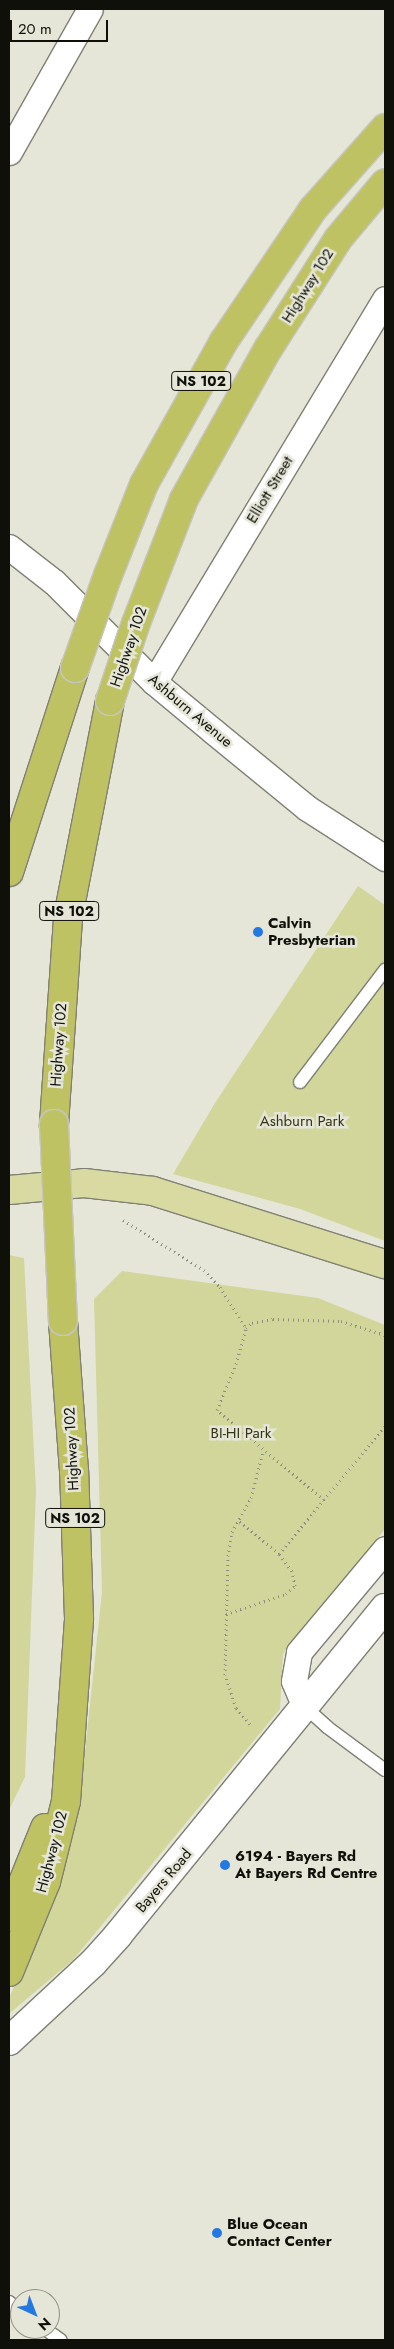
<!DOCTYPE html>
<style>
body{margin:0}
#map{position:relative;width:394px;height:2349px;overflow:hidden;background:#e5e6d7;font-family:Jost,sans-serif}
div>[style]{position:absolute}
.green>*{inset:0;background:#d2d69b}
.path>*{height:3px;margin-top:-1.5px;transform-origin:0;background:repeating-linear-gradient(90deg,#8d8e83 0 1px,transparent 0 5px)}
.roads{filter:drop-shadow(1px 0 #7f8073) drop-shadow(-1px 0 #7f8073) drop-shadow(0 1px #7f8073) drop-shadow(0 -1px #7f8073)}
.lane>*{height:12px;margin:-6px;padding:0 6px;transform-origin:6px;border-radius:6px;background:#fff}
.street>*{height:25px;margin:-12.5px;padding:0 12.5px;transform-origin:12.5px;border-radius:12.5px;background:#fff}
.secondary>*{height:28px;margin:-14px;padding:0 14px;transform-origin:14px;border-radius:14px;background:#fff}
.primary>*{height:28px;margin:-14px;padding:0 14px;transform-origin:14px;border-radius:14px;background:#d9daa1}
.highway>*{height:28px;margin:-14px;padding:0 14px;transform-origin:14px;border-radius:14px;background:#bfc262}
.bridges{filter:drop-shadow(1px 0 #c6c6c4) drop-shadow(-1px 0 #c6c6c4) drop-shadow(0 1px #c6c6c4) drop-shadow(0 -1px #c6c6c4)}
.highway-bridge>*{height:28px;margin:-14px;padding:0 14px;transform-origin:14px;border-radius:14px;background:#bfc262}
.dots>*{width:14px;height:14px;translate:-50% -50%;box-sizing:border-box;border:2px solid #e5e6d7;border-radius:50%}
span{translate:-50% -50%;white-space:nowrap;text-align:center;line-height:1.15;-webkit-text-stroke:5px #e5e6d7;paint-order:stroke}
.shield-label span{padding:1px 4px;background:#e5e6d7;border:1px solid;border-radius:4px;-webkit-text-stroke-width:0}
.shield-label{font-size:14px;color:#10100b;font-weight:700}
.street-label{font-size:15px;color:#10100b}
.poi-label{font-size:15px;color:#10100b;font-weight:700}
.left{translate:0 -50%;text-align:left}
.park-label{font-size:15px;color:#343514}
.frame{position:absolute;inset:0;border:10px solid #10100b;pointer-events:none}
.north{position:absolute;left:10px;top:2289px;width:50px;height:50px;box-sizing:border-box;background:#e5e6d7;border:1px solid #909085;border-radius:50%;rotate:137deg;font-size:14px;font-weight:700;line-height:20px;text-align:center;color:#10100b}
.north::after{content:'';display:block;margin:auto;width:18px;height:22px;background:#2478e2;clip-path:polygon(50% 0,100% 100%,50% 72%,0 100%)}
.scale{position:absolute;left:10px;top:20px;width:98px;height:22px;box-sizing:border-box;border:2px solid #10100b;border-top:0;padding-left:6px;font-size:15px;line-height:18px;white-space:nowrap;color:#10100b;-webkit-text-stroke:4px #e5e6d7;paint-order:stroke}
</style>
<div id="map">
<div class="green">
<div style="clip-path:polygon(358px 886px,385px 905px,385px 1241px,300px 1209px,173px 1174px,215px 1103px)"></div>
<div style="clip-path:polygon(9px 1255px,24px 1258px,36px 1491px,25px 1777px,9px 1810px)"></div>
<div style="clip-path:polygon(122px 1271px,318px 1298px,385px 1325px,385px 1529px,283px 1654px,280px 1709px,73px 1960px,10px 2013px,9px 1998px,42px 1925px,78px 1817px,102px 1592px,94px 1299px)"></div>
</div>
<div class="path">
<div style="left:123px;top:1220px;width:95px;rotate:31.7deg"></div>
<div style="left:204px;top:1270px;width:23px;rotate:47deg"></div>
<div style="left:220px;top:1287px;width:49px;rotate:57.6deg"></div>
<div style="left:324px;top:1500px;width:140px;rotate:-139.9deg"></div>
<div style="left:217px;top:1410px;width:50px;rotate:-67.6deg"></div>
<div style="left:236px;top:1364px;width:37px;rotate:-74deg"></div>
<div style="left:246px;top:1328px;width:8px;rotate:-40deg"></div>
<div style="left:252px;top:1323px;width:21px;rotate:-11deg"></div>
<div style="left:273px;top:1319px;width:68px;rotate:1.7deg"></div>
<div style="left:341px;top:1321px;width:46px;rotate:17.7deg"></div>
<div style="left:279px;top:1554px;width:166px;rotate:-50.4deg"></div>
<div style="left:226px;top:1614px;width:63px;rotate:-18.4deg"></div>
<div style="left:286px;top:1594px;width:12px;rotate:-42deg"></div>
<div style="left:295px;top:1586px;width:15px;rotate:-101deg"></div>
<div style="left:292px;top:1571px;width:21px;rotate:-127deg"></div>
<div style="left:279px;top:1554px;width:53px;rotate:-140.3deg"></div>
<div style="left:250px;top:1724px;width:21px;rotate:-131deg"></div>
<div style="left:236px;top:1708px;width:35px;rotate:-108deg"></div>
<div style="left:225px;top:1675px;width:119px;rotate:-88.6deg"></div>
<div style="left:228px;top:1556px;width:24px;rotate:-81deg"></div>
<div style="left:232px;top:1532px;width:39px;rotate:-61deg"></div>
<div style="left:251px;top:1498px;width:49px;rotate:-75.7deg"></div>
</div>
<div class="roads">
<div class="lane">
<div style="left:300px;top:1082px;width:141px;rotate:-52.8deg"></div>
<div style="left:305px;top:1707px;width:30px;rotate:42deg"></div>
<div style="left:327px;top:1727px;width:72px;rotate:36.6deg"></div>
<div style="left:9px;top:2302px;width:14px;rotate:39deg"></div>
<div style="left:45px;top:2329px;width:19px;rotate:35deg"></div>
</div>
<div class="street">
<div style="left:9px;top:152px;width:164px;rotate:-60.5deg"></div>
<div style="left:9px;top:547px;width:57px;rotate:37.9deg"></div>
<div style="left:54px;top:582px;width:141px;rotate:45deg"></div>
<div style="left:154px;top:682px;width:77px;rotate:39.7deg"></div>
<div style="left:213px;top:731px;width:122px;rotate:39.3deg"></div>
<div style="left:307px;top:808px;width:93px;rotate:32.7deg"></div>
<div style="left:154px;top:682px;width:447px;rotate:-58.9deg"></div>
<div style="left:305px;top:1707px;width:28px;rotate:-113deg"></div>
<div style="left:294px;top:1681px;width:29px;rotate:-80deg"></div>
<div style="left:299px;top:1652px;width:134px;rotate:-50.1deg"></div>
</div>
<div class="secondary">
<div style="left:9px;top:2041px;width:115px;rotate:-42.9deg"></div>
<div style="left:93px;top:1963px;width:38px;rotate:-48deg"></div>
<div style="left:118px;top:1935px;width:422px;rotate:-50.8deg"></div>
</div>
<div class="primary">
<div style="left:9px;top:1190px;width:75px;rotate:-5.3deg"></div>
<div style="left:84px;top:1183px;width:69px;rotate:6.6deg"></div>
<div style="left:153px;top:1191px;width:243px;rotate:17.5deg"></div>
</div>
<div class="highway">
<div style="left:9px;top:872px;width:214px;rotate:-72.1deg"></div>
<div style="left:54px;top:1124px;width:207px;rotate:-86.1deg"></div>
<div style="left:68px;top:917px;width:220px;rotate:-79deg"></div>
<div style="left:9px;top:1917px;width:96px;rotate:-68deg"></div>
<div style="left:9px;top:1972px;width:97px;rotate:-67.7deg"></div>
<div style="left:46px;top:1882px;width:83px;rotate:-76.1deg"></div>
<div style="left:66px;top:1801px;width:183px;rotate:-85.9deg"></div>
<div style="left:79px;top:1618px;width:147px;rotate:-91.9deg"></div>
<div style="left:74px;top:1471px;width:150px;rotate:-94.2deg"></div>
</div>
</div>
<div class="bridges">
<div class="highway-bridge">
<div style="left:75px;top:668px;width:99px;rotate:-70.5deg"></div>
<div style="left:108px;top:575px;width:98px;rotate:-68.4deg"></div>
<div style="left:144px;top:484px;width:164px;rotate:-60.8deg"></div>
<div style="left:224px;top:341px;width:159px;rotate:-56deg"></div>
<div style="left:313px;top:209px;width:108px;rotate:-48.4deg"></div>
<div style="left:110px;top:701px;width:82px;rotate:-71.6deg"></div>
<div style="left:136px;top:623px;width:133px;rotate:-68.8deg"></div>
<div style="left:184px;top:499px;width:172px;rotate:-60.8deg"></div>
<div style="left:268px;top:349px;width:130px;rotate:-57.5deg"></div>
<div style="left:338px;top:239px;width:73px;rotate:-50deg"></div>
<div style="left:54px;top:1124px;width:197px;rotate:87.4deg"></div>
</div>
</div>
<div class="dots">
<div style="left:258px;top:932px;background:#2478e2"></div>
<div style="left:225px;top:1865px;background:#2478e2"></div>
<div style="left:217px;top:2233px;background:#2478e2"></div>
</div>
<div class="shield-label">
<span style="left:201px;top:381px">NS 102</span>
<span style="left:69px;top:911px">NS 102</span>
<span style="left:75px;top:1518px">NS 102</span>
</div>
<div class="street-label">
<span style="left:308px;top:286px;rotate:-58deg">Highway 102</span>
<span style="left:270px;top:490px;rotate:-59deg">Elliott Street</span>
<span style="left:129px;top:647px;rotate:-71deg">Highway 102</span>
<span style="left:190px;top:711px;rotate:40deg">Ashburn Avenue</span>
<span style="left:59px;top:1045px;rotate:-86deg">Highway 102</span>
<span style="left:72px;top:1449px;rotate:-93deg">Highway 102</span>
<span style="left:52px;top:1852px;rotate:-75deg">Highway 102</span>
<span style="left:164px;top:1881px;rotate:-50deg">Bayers Road</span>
</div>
<div class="poi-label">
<span class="left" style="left:268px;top:932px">Calvin<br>Presbyterian</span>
<span class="left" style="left:235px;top:1865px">6194 - Bayers Rd<br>At Bayers Rd Centre</span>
<span class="left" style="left:227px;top:2233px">Blue Ocean<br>Contact Center</span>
</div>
<div class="park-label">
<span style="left:302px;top:1122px">Ashburn Park</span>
<span style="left:241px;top:1434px">BI-HI Park</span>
</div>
<div class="frame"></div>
<div class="north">N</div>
<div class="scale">20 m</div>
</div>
